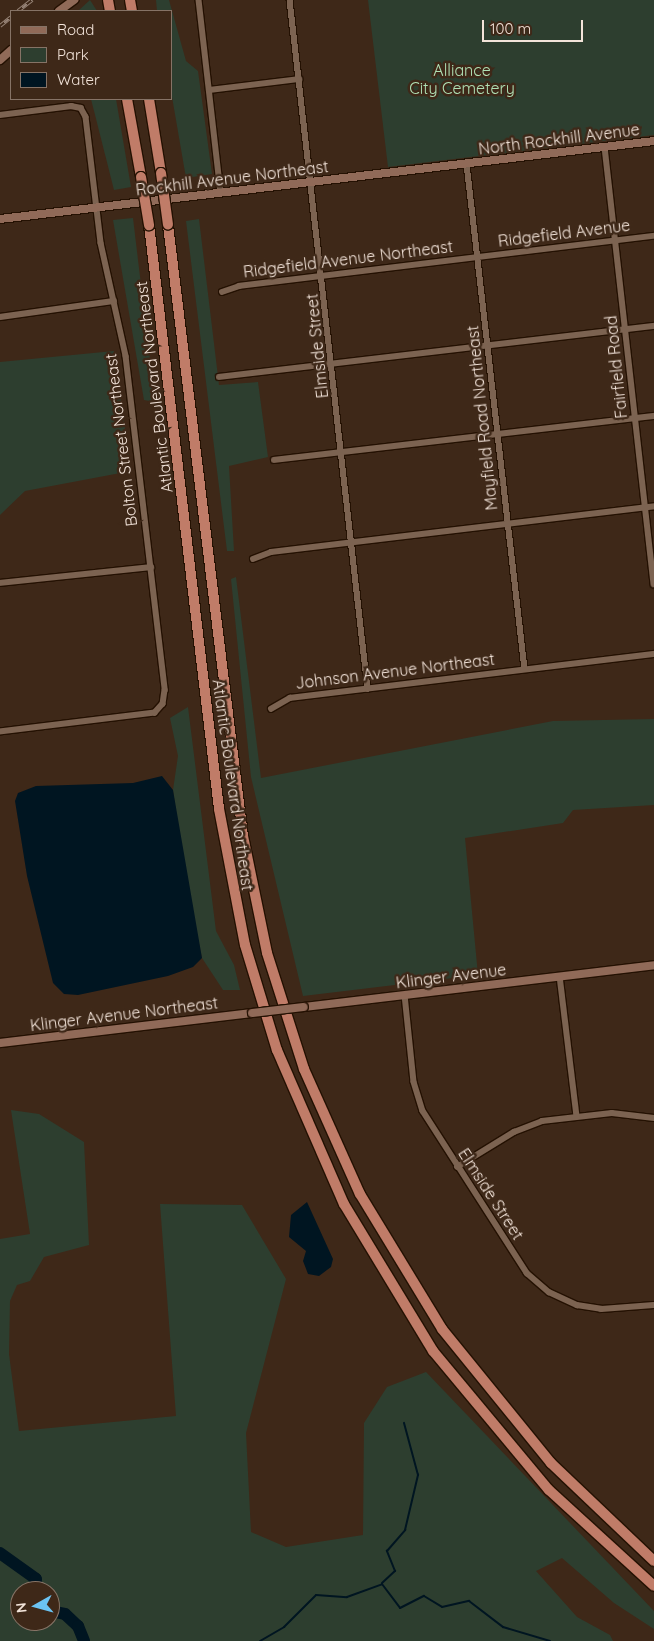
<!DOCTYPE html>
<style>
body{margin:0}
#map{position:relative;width:654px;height:1641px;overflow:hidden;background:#3e2818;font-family:Quicksand,sans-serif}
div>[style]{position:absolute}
.green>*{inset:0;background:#2d3e2f}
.water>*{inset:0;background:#001521}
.stream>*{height:2px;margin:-1px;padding:0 1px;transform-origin:1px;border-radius:1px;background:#001521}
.river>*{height:12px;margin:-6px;padding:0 6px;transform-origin:6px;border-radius:6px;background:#001521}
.roads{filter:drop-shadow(1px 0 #241102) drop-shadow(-1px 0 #241102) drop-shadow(0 1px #241102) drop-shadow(0 -1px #241102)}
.street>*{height:5.5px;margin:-2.75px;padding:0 2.75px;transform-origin:2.75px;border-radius:2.75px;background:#7c6351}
.secondary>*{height:8px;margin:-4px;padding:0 4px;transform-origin:4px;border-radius:4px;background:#906a58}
.highway>*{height:10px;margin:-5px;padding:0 5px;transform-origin:5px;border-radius:5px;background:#c07c68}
.rail>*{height:4px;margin-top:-2px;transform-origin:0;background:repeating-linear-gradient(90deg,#3e2818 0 5.5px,#968376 0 11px);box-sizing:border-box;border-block:1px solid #968376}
.bridges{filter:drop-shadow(1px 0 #241102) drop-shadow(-1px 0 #241102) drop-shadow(0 1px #241102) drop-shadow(0 -1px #241102)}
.secondary-bridge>*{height:8px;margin:-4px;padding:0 4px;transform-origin:4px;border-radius:4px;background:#906a58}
.highway-bridge>*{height:10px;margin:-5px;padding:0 5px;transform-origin:5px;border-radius:5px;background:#c07c68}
span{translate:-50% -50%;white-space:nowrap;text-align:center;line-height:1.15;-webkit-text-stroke:5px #3e2818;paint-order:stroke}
.park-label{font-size:16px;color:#afe0b5}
.street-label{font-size:16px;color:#f3e4da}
.legend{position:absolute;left:10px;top:10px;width:162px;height:90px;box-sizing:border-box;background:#3e2818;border:1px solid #867366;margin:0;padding:6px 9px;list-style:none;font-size:15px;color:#f3e4da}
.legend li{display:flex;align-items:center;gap:10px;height:25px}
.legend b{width:25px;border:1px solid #867366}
.north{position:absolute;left:10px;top:1581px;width:50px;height:50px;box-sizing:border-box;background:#3e2818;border:1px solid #867366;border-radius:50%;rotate:263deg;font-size:14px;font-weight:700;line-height:20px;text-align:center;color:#f3e4da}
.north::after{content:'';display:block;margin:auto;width:18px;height:22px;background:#6bc3f2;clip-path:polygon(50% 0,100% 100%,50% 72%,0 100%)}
.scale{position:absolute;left:482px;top:20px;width:101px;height:22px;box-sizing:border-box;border:2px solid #f3e4da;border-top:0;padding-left:6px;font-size:15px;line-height:18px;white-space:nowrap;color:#f3e4da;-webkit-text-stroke:4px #3e2818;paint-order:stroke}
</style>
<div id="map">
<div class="green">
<div style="clip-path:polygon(90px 0,97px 11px,78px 11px)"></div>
<div style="clip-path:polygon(156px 0,169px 0,186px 61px,198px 71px,212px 174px,186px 178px,171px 91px,171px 11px,157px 11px)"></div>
<div style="clip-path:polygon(368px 0,654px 0,654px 135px,388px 167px)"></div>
<div style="clip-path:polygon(91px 99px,116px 99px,131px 187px,114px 190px)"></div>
<div style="clip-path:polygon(133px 218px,155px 402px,144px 400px,113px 220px)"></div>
<div style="clip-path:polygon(199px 219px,219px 385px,258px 382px,268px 457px,229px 466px,234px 551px,227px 551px,186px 221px)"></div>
<div style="clip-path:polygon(114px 351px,131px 471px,25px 491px,0 515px,0 362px)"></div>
<div style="clip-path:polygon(236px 577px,261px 778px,553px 721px,654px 719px,654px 805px,573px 810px,563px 823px,465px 838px,478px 975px,303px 996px,251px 777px,231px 579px)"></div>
<div style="clip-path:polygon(188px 707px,216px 931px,234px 965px,240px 990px,223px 990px,202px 958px,184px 871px,173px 790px,178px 756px,170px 718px)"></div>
<div style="clip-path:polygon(evenodd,11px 1110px,39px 1114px,84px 1142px,89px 1245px,44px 1257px,30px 1281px,17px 1285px,10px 1301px,9px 1354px,19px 1431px,176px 1416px,160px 1204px,242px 1205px,286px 1279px,246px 1433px,251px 1532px,286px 1547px,363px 1535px,364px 1423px,387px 1387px,426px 1372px,654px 1611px,654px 1629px,614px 1603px,562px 1558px,536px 1571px,577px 1617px,610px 1635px,613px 1641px,0 1641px,0 1239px,30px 1234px,11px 1110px,20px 1591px,50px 1591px,50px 1621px,20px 1621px,20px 1591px)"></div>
</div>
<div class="water">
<div style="clip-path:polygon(162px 776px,173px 790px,202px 958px,193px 967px,168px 976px,78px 995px,64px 994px,53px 983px,27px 876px,15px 801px,18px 793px,36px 786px,133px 783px)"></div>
<div style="clip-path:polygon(307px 1202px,333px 1259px,331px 1267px,319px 1276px,308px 1274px,303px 1261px,306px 1251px,289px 1237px,291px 1215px)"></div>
</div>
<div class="stream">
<div style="left:382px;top:1583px;width:18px;rotate:-43deg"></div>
<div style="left:395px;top:1571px;width:22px;rotate:-112deg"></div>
<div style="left:387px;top:1551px;width:28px;rotate:-49deg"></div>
<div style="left:405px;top:1530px;width:57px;rotate:-76.7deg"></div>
<div style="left:418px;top:1475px;width:54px;rotate:-105.1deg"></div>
<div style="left:260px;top:1641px;width:28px;rotate:-30deg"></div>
<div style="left:284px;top:1627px;width:45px;rotate:-45deg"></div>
<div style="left:316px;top:1595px;width:31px;rotate:4deg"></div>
<div style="left:347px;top:1597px;width:37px;rotate:-20deg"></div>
<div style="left:382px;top:1584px;width:30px;rotate:53deg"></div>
<div style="left:400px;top:1608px;width:27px;rotate:-27deg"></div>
<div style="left:424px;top:1596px;width:21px;rotate:31deg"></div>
<div style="left:442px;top:1607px;width:28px;rotate:-13deg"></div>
<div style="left:469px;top:1601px;width:43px;rotate:37.4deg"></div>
<div style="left:503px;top:1627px;width:49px;rotate:16.6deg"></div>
</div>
<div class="river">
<div style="left:0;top:1553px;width:44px;rotate:35.8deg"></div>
<div style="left:36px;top:1579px;width:12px;rotate:95deg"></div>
<div style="left:50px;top:1611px;width:15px;rotate:11deg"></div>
<div style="left:65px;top:1614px;width:18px;rotate:43deg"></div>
<div style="left:78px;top:1626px;width:16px;rotate:68deg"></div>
</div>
<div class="roads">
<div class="street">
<div style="left:199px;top:0;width:194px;rotate:83.5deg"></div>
<div style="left:290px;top:0;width:693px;rotate:83.54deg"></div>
<div style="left:210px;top:90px;width:90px;rotate:-7deg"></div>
<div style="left:0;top:115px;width:72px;rotate:-7.2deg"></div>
<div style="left:71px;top:106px;width:10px;rotate:11deg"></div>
<div style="left:81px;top:108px;width:10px;rotate:61deg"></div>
<div style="left:86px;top:117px;width:127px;rotate:83.2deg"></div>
<div style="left:101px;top:243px;width:116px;rotate:77.5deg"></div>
<div style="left:126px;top:356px;width:336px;rotate:83.3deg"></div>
<div style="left:165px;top:690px;width:14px;rotate:98deg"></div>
<div style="left:163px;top:704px;width:12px;rotate:132deg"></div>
<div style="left:155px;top:713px;width:156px;rotate:173deg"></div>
<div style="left:605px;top:147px;width:440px;rotate:83.6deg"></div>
<div style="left:467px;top:164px;width:508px;rotate:83.45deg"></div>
<div style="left:222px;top:292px;width:18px;rotate:-19deg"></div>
<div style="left:239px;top:286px;width:418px;rotate:-6.9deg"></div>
<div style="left:0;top:317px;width:115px;rotate:-8deg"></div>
<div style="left:219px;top:377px;width:438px;rotate:-6.7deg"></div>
<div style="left:274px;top:460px;width:383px;rotate:-6.6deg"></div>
<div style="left:253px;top:559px;width:19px;rotate:-21deg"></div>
<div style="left:271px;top:552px;width:386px;rotate:-6.8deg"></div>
<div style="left:0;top:583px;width:152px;rotate:-6deg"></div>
<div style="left:271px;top:709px;width:22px;rotate:-30deg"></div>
<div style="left:290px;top:698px;width:367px;rotate:-6.9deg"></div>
<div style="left:560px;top:976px;width:141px;rotate:83.1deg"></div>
<div style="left:405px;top:995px;width:87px;rotate:84.1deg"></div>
<div style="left:414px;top:1082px;width:30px;rotate:73deg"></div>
<div style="left:423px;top:1111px;width:193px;rotate:57.3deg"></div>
<div style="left:527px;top:1273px;width:29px;rotate:41deg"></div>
<div style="left:549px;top:1292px;width:31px;rotate:25deg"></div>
<div style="left:577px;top:1305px;width:24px;rotate:9deg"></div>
<div style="left:601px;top:1309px;width:53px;rotate:-4.3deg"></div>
<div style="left:457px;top:1167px;width:67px;rotate:-31.6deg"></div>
<div style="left:514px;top:1132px;width:30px;rotate:-21deg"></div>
<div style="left:542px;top:1121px;width:70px;rotate:-6.5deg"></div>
<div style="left:612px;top:1113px;width:42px;rotate:6.8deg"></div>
</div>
<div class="secondary">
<div style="left:59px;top:11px;width:19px;rotate:-36deg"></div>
<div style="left:0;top:60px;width:15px;rotate:-42deg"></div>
<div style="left:0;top:219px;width:659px;rotate:-6.8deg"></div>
<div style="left:304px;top:1007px;width:353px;rotate:-6.8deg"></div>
<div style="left:0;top:1043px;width:254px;rotate:-6.8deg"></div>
</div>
<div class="highway">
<div style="left:108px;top:0;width:11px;rotate:80deg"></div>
<div style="left:130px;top:0;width:11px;rotate:80deg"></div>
<div style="left:127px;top:99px;width:79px;rotate:79.8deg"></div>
<div style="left:149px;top:99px;width:75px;rotate:80.8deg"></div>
<div style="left:149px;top:225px;width:588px;rotate:83.16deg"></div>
<div style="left:219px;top:809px;width:138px;rotate:79.2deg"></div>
<div style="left:245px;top:945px;width:110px;rotate:73.1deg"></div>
<div style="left:277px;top:1050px;width:168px;rotate:66.5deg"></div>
<div style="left:344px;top:1204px;width:172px;rotate:58.8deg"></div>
<div style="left:433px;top:1351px;width:181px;rotate:50.2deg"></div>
<div style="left:549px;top:1490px;width:142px;rotate:42.4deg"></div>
<div style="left:168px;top:225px;width:616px;rotate:83deg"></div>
<div style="left:243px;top:836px;width:119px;rotate:78.4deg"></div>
<div style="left:267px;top:953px;width:122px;rotate:72.3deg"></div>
<div style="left:304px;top:1069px;width:137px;rotate:65.9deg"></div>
<div style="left:360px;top:1194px;width:158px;rotate:58.7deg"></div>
<div style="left:442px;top:1329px;width:173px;rotate:50.9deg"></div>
<div style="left:551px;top:1463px;width:142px;rotate:43.6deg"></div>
</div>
</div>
<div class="rail">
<div style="left:18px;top:11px;width:18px;rotate:-38deg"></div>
<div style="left:0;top:26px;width:14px;rotate:-39deg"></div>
</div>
<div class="bridges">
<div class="secondary-bridge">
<div style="left:252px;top:1013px;width:52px;rotate:-6.6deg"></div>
</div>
<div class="highway-bridge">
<div style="left:161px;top:173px;width:52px;rotate:82.3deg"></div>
<div style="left:141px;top:177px;width:49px;rotate:80.5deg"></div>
</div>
</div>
<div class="park-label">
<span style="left:462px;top:79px">Alliance<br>City Cemetery</span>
</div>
<div class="street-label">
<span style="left:559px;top:139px;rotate:-7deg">North Rockhill Avenue</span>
<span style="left:232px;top:178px;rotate:-7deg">Rockhill Avenue Northeast</span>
<span style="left:564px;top:233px;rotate:-7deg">Ridgefield Avenue</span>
<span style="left:348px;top:259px;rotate:-7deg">Ridgefield Avenue Northeast</span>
<span style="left:317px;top:346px;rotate:-96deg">Elmside Street</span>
<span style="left:616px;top:367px;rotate:-96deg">Fairfield Road</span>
<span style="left:154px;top:387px;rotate:-97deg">Atlantic Boulevard Northeast</span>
<span style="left:482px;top:418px;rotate:-96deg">Mayfield Road Northeast</span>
<span style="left:121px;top:440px;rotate:-97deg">Bolton Street Northeast</span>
<span style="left:395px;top:671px;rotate:-7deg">Johnson Avenue Northeast</span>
<span style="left:233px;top:785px;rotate:82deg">Atlantic Boulevard Northeast</span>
<span style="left:451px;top:976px;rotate:-7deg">Klinger Avenue</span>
<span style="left:124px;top:1014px;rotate:-7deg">Klinger Avenue Northeast</span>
<span style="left:491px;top:1194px;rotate:57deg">Elmside Street</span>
</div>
<ul class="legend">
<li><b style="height:6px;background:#906a58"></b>Road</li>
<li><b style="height:14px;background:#2d3e2f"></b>Park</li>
<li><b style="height:14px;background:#001521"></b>Water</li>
</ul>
<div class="north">N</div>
<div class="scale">100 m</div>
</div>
